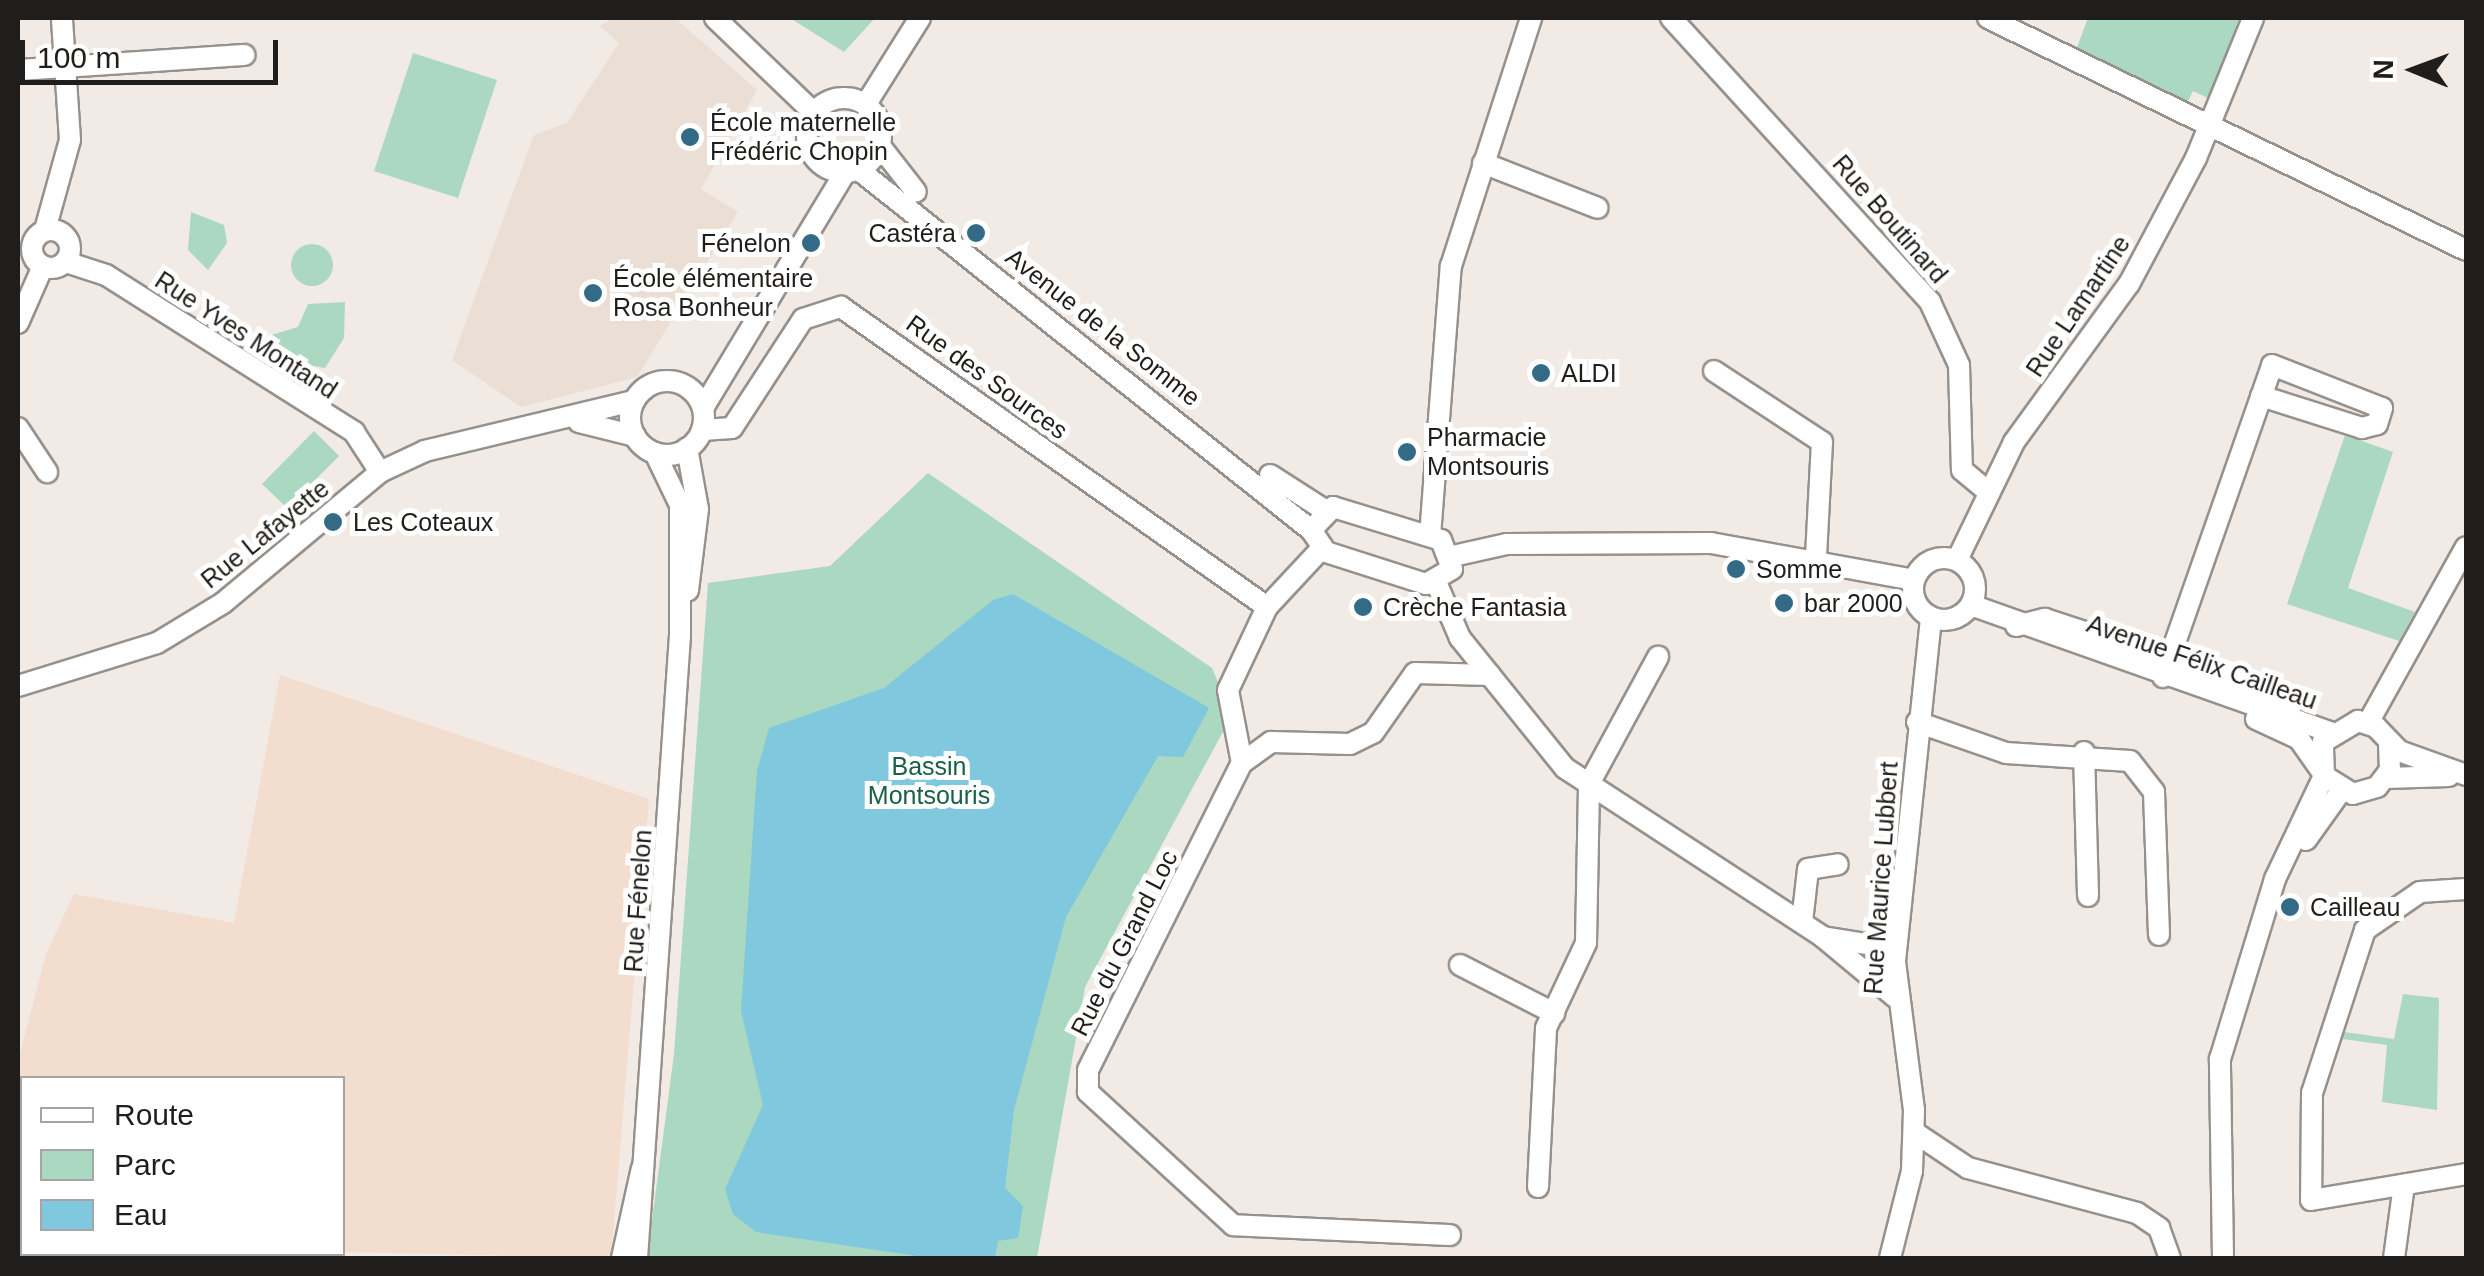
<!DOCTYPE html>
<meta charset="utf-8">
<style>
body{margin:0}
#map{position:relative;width:2484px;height:1276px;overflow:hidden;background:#f1eae5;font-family:Helvetica,sans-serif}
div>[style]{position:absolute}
.industrial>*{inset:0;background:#f2ddcf}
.built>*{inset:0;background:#ebded4}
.green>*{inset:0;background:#abd8c0}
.round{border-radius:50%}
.water>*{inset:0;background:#7fc8dd}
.roads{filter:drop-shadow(2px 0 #97918d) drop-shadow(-2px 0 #97918d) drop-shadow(0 2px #97918d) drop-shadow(0 -2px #97918d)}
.minor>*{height:20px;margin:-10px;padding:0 10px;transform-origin:10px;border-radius:10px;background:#fff}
.minor>.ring{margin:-10px;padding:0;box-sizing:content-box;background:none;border:20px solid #fff;border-radius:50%}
.rail>*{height:9px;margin-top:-4.5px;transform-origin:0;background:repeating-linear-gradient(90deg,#fff 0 15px,#3f3c3a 0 30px);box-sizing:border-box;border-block:2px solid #3f3c3a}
.dots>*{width:28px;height:28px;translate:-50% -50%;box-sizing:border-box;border:5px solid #fff;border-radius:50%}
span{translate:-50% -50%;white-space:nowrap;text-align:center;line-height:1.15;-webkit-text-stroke:10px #fff;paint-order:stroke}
.poi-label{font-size:25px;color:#201e1c}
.left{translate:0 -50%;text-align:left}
.right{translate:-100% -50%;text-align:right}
.street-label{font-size:25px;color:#201e1c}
.park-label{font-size:25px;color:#186144}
.frame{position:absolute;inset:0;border:20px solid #201e1c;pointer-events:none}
.legend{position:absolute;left:20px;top:1076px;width:325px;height:180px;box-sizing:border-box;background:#fff;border:2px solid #a6a5a4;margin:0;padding:12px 18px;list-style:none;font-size:30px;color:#201e1c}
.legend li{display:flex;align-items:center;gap:20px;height:50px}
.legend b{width:50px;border:2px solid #a6a5a4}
.north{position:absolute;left:2364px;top:20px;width:100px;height:100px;-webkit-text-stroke:8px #fff;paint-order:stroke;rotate:271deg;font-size:28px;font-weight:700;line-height:40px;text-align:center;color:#201e1c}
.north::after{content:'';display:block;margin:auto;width:35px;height:45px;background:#201e1c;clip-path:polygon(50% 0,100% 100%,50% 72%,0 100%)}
.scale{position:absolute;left:20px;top:40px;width:258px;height:45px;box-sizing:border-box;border:5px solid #201e1c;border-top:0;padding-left:12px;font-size:30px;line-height:35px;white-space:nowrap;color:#201e1c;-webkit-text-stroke:8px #fff;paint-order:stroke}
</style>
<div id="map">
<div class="industrial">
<div style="clip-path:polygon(280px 675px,649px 799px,611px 1258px,343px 1252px,342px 1078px,22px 1078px,18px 1207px,18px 1062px,46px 954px,74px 894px,234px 923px)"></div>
</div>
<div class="built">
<div style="clip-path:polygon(613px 18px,675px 18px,757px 90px,701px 189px,738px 212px,637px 377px,521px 407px,452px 360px,534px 135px,567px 123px,619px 43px,600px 26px)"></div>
<div style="clip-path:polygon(18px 1207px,22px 1254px,391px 1258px,18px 1258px)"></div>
</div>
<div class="green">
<div style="clip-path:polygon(790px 18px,875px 18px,844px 52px)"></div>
<div style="clip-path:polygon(2088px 18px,2239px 18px,2210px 99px,2193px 91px,2183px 112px,2076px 50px)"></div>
<div style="clip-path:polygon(413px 53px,497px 80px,458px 198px,374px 171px)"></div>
<div style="clip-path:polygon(191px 212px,224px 225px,227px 243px,208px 270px,188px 250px)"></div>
<div class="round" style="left:291px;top:244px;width:42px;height:42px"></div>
<div style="clip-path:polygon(345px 302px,344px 338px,325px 368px,296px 363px,265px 337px,298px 327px,308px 304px)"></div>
<div style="clip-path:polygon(314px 431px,339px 456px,287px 508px,262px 484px)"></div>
<div style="clip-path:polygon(2345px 435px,2393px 452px,2348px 588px,2415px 612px,2399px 641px,2287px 604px)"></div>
<div style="clip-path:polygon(928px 473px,1212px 668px,1232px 715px,1085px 987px,1037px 1258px,647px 1258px,674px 1054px,708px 583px,830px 566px)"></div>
<div style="clip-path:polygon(2403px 994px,2439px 998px,2437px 1110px,2382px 1102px,2387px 1045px,2335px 1038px,2337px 1031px,2394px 1039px)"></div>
</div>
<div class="water">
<div style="clip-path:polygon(1013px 594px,1209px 708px,1183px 757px,1158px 756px,1066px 917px,1014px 1110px,1005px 1188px,1023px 1206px,1018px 1238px,998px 1241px,995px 1258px,930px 1258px,756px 1232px,733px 1214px,725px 1189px,763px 1105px,741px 1011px,757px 771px,769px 728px,884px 688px,993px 600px)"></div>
</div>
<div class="roads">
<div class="minor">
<div style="left:715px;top:18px;width:137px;rotate:43.8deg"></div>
<div style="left:1671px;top:18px;width:384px;rotate:47.6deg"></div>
<div style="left:1930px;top:302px;width:69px;rotate:65.3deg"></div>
<div style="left:1959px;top:365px;width:105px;rotate:88.4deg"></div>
<div style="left:1962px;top:470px;width:33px;rotate:40deg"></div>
<div style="left:1988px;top:18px;width:531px;rotate:25.89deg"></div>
<div style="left:18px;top:70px;width:227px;rotate:-3.8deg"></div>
<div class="ring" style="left:807px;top:98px;width:54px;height:54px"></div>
<div style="left:866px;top:104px;width:102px;rotate:-57.9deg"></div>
<div style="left:880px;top:146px;width:58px;rotate:52deg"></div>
<div style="left:1483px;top:163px;width:123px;rotate:21.4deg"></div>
<div style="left:859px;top:170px;width:578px;rotate:38.54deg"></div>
<div class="ring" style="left:32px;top:230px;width:18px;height:18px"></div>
<div style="left:45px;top:230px;width:93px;rotate:-74.5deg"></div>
<div style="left:70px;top:140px;width:122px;rotate:-93.8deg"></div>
<div style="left:66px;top:262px;width:42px;rotate:18deg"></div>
<div style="left:106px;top:275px;width:294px;rotate:32.3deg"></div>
<div style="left:354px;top:432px;width:48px;rotate:57deg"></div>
<div style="left:18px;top:323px;width:62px;rotate:-66.3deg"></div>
<div style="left:1714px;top:371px;width:129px;rotate:33.3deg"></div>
<div style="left:1822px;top:442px;width:114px;rotate:93deg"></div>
<div class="ring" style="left:630px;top:381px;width:54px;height:54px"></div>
<div style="left:703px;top:408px;width:275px;rotate:-58.9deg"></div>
<div style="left:579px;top:422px;width:58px;rotate:14deg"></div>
<div style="left:18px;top:428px;width:53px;rotate:56.6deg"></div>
<div style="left:702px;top:430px;width:30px;rotate:-4deg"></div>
<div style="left:732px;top:428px;width:130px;rotate:-56.9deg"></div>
<div style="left:803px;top:319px;width:40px;rotate:-18deg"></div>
<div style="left:841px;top:307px;width:521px;rotate:35.15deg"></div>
<div style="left:687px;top:448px;width:62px;rotate:79.8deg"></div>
<div style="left:698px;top:509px;width:82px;rotate:97deg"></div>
<div style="left:1270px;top:475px;width:63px;rotate:32.7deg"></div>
<div style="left:1333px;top:507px;width:113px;rotate:17deg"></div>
<div style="left:1441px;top:540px;width:31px;rotate:69deg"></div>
<div style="left:1452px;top:569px;width:30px;rotate:150deg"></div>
<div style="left:1426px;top:584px;width:105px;rotate:-162.3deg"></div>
<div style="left:1326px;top:552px;width:27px;rotate:-124deg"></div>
<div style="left:1311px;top:530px;width:32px;rotate:-46deg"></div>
<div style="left:1430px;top:536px;width:271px;rotate:-85.6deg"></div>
<div style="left:1451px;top:266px;width:261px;rotate:-72.1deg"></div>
<div style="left:1453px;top:556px;width:55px;rotate:-12.5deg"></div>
<div style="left:1507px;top:544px;width:204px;rotate:-0.3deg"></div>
<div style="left:1711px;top:543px;width:206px;rotate:10.3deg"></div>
<div class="ring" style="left:1913px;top:558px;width:42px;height:42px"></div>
<div style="left:1957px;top:560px;width:131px;rotate:-64.2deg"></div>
<div style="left:2014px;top:442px;width:195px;rotate:-54deg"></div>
<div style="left:2129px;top:284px;width:143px;rotate:-62deg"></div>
<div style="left:2196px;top:158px;width:151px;rotate:-67.8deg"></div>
<div style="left:1436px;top:582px;width:61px;rotate:66.8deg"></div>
<div style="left:1460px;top:638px;width:167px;rotate:51.1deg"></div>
<div style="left:1565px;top:768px;width:308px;rotate:33.2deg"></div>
<div style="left:1823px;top:937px;width:94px;rotate:39.8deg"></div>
<div style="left:1971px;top:605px;width:381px;rotate:19.5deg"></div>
<div style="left:2016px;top:626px;width:30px;rotate:-14deg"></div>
<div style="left:2045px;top:619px;width:262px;rotate:18.2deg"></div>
<div style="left:2294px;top:701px;width:17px;rotate:126deg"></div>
<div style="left:2163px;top:677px;width:330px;rotate:-70.7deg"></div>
<div style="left:2272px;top:365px;width:118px;rotate:21.4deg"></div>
<div style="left:2382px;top:408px;width:17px;rotate:107deg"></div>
<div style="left:2377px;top:424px;width:16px;rotate:165deg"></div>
<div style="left:2362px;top:428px;width:106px;rotate:-162.4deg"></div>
<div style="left:18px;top:686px;width:145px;rotate:-17.2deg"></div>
<div style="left:157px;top:643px;width:77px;rotate:-31.2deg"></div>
<div style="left:223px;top:603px;width:204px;rotate:-39.8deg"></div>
<div style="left:380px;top:472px;width:50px;rotate:-25deg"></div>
<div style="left:425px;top:451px;width:215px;rotate:-13.5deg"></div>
<div style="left:2256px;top:719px;width:47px;rotate:24.9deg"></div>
<div style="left:2299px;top:739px;width:38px;rotate:55deg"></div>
<div style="left:1917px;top:722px;width:94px;rotate:19.2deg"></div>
<div style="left:2006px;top:753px;width:124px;rotate:3.7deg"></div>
<div style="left:2130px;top:761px;width:39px;rotate:52deg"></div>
<div style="left:2154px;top:792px;width:143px;rotate:88deg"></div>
<div style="left:2368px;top:723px;width:201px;rotate:-60.9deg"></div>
<div style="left:2389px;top:743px;width:27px;rotate:88deg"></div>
<div style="left:2390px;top:770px;width:21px;rotate:127deg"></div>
<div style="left:2377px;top:787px;width:25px;rotate:164deg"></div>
<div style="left:2353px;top:794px;width:34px;rotate:-148deg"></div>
<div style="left:2324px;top:776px;width:34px;rotate:-92deg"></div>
<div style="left:2323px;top:742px;width:41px;rotate:-31deg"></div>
<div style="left:2358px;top:721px;width:19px;rotate:18deg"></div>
<div style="left:2376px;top:727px;width:33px;rotate:46deg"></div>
<div style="left:2399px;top:751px;width:71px;rotate:19.7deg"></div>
<div style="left:2084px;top:752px;width:144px;rotate:88.4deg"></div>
<div style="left:1242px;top:763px;width:74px;rotate:-100.9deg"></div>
<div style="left:1228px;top:690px;width:92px;rotate:-64.8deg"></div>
<div style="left:1267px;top:607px;width:81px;rotate:-47deg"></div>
<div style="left:2386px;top:778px;width:63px;rotate:-1.8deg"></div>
<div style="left:2306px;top:840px;width:60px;rotate:-54.5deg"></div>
<div style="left:2466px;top:889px;width:46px;rotate:176.3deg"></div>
<div style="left:2420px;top:892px;width:67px;rotate:145.4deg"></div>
<div style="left:2365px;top:930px;width:171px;rotate:108deg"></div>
<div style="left:2312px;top:1093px;width:107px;rotate:90.5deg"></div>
<div style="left:2311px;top:1200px;width:157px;rotate:-9.5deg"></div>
<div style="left:1802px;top:922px;width:53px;rotate:-83.5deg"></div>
<div style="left:1808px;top:869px;width:30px;rotate:-9deg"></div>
<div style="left:1823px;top:937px;width:74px;rotate:9.3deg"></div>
<div style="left:1460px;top:965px;width:106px;rotate:27.1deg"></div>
<div style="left:1914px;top:1132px;width:65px;rotate:33.7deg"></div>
<div style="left:1968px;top:1168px;width:175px;rotate:14.9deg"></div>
<div style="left:2137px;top:1213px;width:27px;rotate:34deg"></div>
<div style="left:2159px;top:1228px;width:32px;rotate:70deg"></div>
<div style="left:1538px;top:1187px;width:159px;rotate:-87.1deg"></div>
<div style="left:1546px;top:1028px;width:94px;rotate:-64.8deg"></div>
<div style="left:1586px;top:943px;width:159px;rotate:-88.9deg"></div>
<div style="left:1589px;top:784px;width:145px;rotate:-61.5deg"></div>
<div style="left:1450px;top:1235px;width:217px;rotate:-177.4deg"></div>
<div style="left:1233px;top:1225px;width:197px;rotate:-137.5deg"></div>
<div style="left:1088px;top:1092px;width:22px;rotate:-90deg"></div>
<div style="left:1088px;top:1070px;width:343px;rotate:-63.4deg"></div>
<div style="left:1242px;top:763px;width:36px;rotate:-36deg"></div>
<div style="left:1271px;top:742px;width:79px;rotate:1.5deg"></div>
<div style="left:1350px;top:744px;width:25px;rotate:-26deg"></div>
<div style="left:1373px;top:733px;width:73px;rotate:-55deg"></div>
<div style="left:1415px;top:673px;width:75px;rotate:1.5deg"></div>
<div style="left:622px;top:1258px;width:92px;rotate:-77.5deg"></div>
<div style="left:637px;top:1258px;width:623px;rotate:-86.05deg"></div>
<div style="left:680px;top:636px;width:131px;rotate:-90deg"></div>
<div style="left:680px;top:505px;width:58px;rotate:-115.7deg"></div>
<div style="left:1890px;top:1258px;width:90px;rotate:-75.8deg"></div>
<div style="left:1912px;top:1171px;width:61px;rotate:-88.1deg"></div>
<div style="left:1914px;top:1110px;width:150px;rotate:-97.3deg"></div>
<div style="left:1895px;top:961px;width:345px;rotate:-84deg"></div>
<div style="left:2223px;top:1258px;width:199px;rotate:-90.9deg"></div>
<div style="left:2220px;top:1059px;width:188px;rotate:-73deg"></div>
<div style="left:2275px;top:879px;width:114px;rotate:-64.6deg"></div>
<div style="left:2394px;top:1258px;width:74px;rotate:-82.2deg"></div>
</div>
</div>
<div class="rail">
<div style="left:18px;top:1250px;width:4px;rotate:14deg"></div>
<div style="left:45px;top:1254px;width:40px;rotate:5.7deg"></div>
</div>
<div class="dots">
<div style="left:690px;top:137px;background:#336a85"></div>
<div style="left:976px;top:233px;background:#336a85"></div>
<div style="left:811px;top:243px;background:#336a85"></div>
<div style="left:593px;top:293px;background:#336a85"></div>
<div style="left:1541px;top:373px;background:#336a85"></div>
<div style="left:1407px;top:452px;background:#336a85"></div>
<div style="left:333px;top:522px;background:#336a85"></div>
<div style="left:1736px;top:569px;background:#336a85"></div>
<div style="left:1784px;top:603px;background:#336a85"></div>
<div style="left:1363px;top:607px;background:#336a85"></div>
<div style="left:2290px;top:907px;background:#336a85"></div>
</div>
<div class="poi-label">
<span class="left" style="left:710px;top:137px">École maternelle<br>Frédéric Chopin</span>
<span class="right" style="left:956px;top:233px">Castéra</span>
<span class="right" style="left:791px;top:243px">Fénelon</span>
<span class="left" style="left:613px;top:293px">École élémentaire<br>Rosa Bonheur</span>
<span class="left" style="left:1561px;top:373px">ALDI</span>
<span class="left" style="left:1427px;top:452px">Pharmacie<br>Montsouris</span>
<span class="left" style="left:353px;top:522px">Les Coteaux</span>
<span class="left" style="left:1756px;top:569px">Somme</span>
<span class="left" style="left:1804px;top:603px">bar 2000</span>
<span class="left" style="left:1383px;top:607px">Crèche Fantasia</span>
<span class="left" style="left:2310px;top:907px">Cailleau</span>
</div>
<div class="street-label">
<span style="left:1890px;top:219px;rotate:49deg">Rue Boutinard</span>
<span style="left:2078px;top:306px;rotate:-56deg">Rue Lamartine</span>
<span style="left:1103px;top:327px;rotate:38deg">Avenue de la Somme</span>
<span style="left:246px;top:335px;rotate:33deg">Rue Yves Montand</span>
<span style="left:987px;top:377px;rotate:36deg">Rue des Sources</span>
<span style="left:265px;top:534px;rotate:-39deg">Rue Lafayette</span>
<span style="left:2202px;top:662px;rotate:19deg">Avenue Félix Cailleau</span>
<span style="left:1881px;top:878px;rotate:-86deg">Rue Maurice Lubbert</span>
<span style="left:638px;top:901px;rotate:-86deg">Rue Fénelon</span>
<span style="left:1124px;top:943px;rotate:-63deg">Rue du Grand Loc</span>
</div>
<div class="park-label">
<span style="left:929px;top:781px">Bassin<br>Montsouris</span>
</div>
<div class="frame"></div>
<ul class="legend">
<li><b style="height:12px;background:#fff"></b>Route</li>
<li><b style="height:28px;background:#abd8c0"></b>Parc</li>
<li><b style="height:28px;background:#7fc8dd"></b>Eau</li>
</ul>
<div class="north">N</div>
<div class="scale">100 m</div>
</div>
